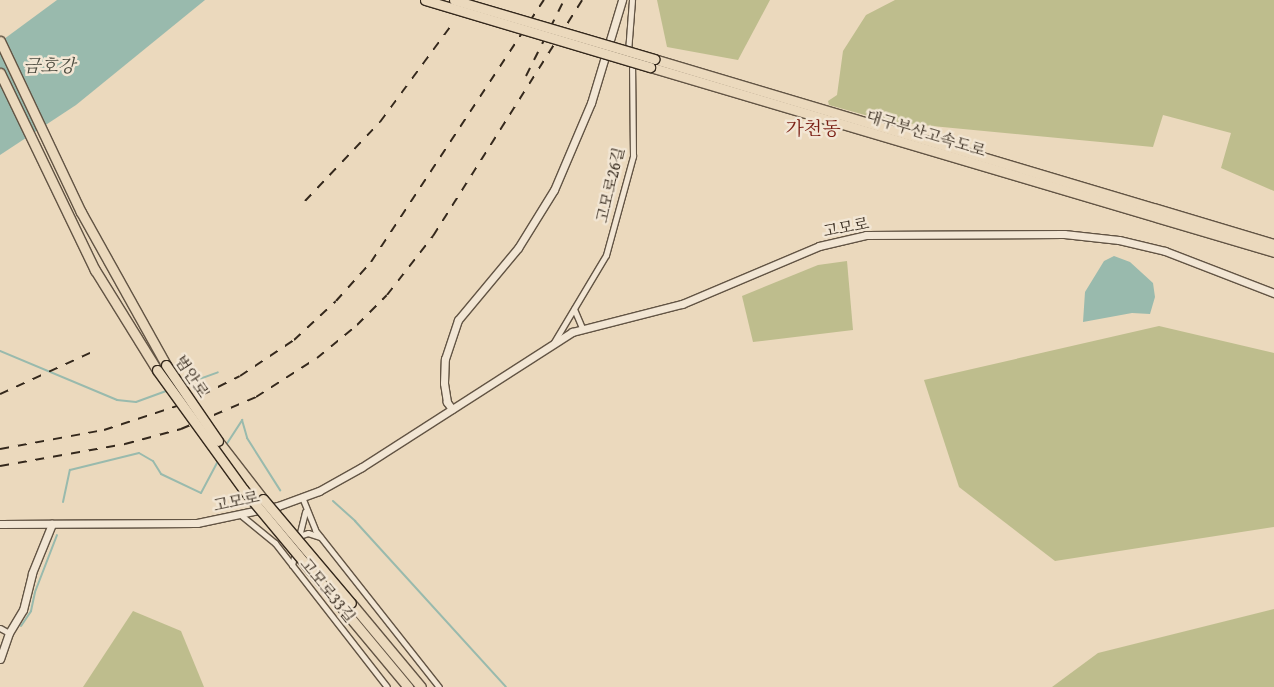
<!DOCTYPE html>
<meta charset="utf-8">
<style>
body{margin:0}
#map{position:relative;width:1274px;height:687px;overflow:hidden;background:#ebd9bd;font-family:"Gentium Book Plus","Noto Serif KR",serif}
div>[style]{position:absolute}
.green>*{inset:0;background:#bebd8d}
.water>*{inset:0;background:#99baad}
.stream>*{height:2px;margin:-1px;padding:0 1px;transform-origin:1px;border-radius:1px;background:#99baad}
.roads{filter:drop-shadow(1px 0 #625444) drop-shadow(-1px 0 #625444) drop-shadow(0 1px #625444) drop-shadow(0 -1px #625444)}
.street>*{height:5px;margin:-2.5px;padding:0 2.5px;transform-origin:2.5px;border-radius:2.5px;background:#f2e6d4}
.secondary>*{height:7px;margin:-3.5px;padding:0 3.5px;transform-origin:3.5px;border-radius:3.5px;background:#f2e6d4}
.highway>*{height:9px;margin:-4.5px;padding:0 4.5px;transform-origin:4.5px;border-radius:4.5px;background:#ebd9bd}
.rail>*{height:2px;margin-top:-1px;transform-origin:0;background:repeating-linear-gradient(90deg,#34281c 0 9px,transparent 0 18px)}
.bridges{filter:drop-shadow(1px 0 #34281c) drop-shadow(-1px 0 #34281c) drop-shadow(0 1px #34281c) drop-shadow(0 -1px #34281c)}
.highway-bridge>*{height:9px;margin:-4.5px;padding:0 4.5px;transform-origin:4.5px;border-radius:4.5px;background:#ebd9bd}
span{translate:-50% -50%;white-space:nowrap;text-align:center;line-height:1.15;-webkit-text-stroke:5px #f2e6d4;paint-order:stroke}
.street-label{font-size:16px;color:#34281c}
.water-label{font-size:18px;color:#4d4c40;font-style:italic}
.quarter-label{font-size:19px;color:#7a1f14}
</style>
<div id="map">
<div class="green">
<div style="clip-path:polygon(657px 0,770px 0,738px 60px,667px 47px)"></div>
<div style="clip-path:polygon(895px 0,1274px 0,1274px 191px,1221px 168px,1231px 133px,1163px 115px,1153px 147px,890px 122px,829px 105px,828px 101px,837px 95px,843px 51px,866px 15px)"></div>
<div style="clip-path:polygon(847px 261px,853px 330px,753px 342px,742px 296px,818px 265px)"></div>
<div style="clip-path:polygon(1159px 326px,1274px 353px,1274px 527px,1055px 561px,959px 487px,924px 380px)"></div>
<div style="clip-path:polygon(1274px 609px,1274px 687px,1052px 687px,1098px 653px)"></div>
<div style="clip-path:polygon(133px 611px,181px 631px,204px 687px,83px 687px)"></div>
</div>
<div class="water">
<div style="clip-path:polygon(57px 0,205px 0,76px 105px,0 155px,0 42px)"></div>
<div style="clip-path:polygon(1114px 256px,1130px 262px,1153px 283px,1155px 297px,1150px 314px,1132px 313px,1083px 322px,1085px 292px,1104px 261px)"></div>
</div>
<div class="stream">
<div style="left:0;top:351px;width:127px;rotate:22.7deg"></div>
<div style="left:117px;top:400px;width:19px;rotate:6deg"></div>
<div style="left:136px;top:402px;width:35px;rotate:-20deg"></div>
<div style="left:183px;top:385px;width:37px;rotate:-20deg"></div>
<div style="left:242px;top:420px;width:19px;rotate:74deg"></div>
<div style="left:247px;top:438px;width:62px;rotate:57.6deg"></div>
<div style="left:226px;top:445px;width:30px;rotate:-57deg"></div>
<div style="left:333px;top:501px;width:30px;rotate:42deg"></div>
<div style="left:355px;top:521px;width:224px;rotate:47.7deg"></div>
<div style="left:63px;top:502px;width:33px;rotate:-78deg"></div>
<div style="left:70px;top:470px;width:71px;rotate:-13.8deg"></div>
<div style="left:139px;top:453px;width:16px;rotate:30deg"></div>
<div style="left:153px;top:461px;width:15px;rotate:58deg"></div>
<div style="left:161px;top:474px;width:44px;rotate:25.4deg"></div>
<div style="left:201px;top:493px;width:36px;rotate:-62deg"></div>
<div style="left:21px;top:626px;width:18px;rotate:-56deg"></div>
<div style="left:31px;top:611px;width:19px;rotate:-78deg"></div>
<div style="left:35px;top:592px;width:61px;rotate:-68.9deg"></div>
</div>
<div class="roads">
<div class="street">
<div style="left:628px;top:52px;width:52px;rotate:-85.6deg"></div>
<div style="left:574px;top:309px;width:21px;rotate:67deg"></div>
<div style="left:554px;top:342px;width:101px;rotate:-59.1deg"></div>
<div style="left:606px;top:255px;width:103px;rotate:-74.7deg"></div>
<div style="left:633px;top:156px;width:95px;rotate:-90.6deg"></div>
<div style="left:302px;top:497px;width:35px;rotate:68deg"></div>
<div style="left:315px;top:530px;width:200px;rotate:51.7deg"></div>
<div style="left:242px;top:516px;width:43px;rotate:39.3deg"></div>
<div style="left:275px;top:543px;width:182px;rotate:52.1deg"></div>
<div style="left:299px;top:536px;width:9px;rotate:-18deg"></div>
<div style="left:308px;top:533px;width:13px;rotate:18deg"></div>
<div style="left:292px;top:565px;width:55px;rotate:-76.2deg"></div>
<div style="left:0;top:628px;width:10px;rotate:29deg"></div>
</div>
<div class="secondary">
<div style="left:452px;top:409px;width:9px;rotate:-126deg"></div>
<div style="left:447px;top:402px;width:19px;rotate:-99deg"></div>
<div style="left:444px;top:383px;width:24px;rotate:-88deg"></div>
<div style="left:445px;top:359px;width:41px;rotate:-71.6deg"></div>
<div style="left:458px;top:320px;width:94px;rotate:-50.2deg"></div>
<div style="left:518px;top:248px;width:68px;rotate:-58.2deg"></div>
<div style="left:554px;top:190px;width:95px;rotate:-67deg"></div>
<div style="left:591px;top:103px;width:108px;rotate:-73.2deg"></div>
<div style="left:0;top:524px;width:197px;rotate:-0.3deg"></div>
<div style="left:197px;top:523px;width:83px;rotate:-11.9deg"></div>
<div style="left:278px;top:506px;width:44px;rotate:-20.1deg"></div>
<div style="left:319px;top:491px;width:49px;rotate:-29.2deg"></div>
<div style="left:362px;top:467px;width:250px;rotate:-32.7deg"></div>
<div style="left:572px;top:332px;width:114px;rotate:-14.3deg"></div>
<div style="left:682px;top:304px;width:149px;rotate:-22.9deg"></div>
<div style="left:819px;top:246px;width:48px;rotate:-13.2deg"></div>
<div style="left:866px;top:235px;width:198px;rotate:-0.3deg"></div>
<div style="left:1064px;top:234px;width:55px;rotate:6.2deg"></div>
<div style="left:1119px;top:240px;width:47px;rotate:13.4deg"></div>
<div style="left:1165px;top:251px;width:117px;rotate:21.1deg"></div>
<div style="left:0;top:659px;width:28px;rotate:-71deg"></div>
<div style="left:9px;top:633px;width:27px;rotate:-59deg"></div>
<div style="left:23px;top:610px;width:38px;rotate:-76deg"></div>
<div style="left:32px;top:573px;width:53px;rotate:-67.8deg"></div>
</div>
<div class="highway">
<div style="left:0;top:41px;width:189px;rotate:64.7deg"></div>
<div style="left:81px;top:212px;width:175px;rotate:60.9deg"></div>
<div style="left:654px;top:59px;width:647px;rotate:16.61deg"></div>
<div style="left:650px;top:67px;width:651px;rotate:16.51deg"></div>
<div style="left:0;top:73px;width:219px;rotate:64.3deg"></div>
<div style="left:95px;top:270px;width:118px;rotate:58.2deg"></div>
<div style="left:218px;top:441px;width:73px;rotate:52.2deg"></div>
<div style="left:351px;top:603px;width:109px;rotate:50.2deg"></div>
<div style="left:343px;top:609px;width:102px;rotate:50.2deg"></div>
</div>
</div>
<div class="rail">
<div style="left:526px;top:76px;width:85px;rotate:-63.4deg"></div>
<div style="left:305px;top:201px;width:109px;rotate:-46.5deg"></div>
<div style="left:380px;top:122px;width:118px;rotate:-53.6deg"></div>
<div style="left:0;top:394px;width:99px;rotate:-24.5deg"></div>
<div style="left:0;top:449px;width:106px;rotate:-10.4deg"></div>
<div style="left:104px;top:430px;width:86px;rotate:-18.2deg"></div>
<div style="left:186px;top:403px;width:60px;rotate:-26.6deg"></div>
<div style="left:240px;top:376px;width:65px;rotate:-33.7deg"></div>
<div style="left:294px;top:340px;width:57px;rotate:-42.9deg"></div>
<div style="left:336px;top:301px;width:52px;rotate:-48.1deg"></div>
<div style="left:371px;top:262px;width:314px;rotate:-56.6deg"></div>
<div style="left:0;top:466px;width:127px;rotate:-10deg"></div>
<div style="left:125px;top:444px;width:58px;rotate:-15deg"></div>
<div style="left:181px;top:429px;width:82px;rotate:-23.1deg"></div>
<div style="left:256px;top:397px;width:72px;rotate:-32.6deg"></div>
<div style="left:317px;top:358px;width:52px;rotate:-39.5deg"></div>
<div style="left:357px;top:325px;width:42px;rotate:-45deg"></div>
<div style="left:387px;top:295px;width:75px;rotate:-52.1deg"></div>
<div style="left:433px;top:236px;width:279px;rotate:-57.7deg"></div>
</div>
<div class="bridges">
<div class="highway-bridge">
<div style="left:425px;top:0;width:235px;rotate:16.6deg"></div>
<div style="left:454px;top:0;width:209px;rotate:16.4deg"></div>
<div style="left:166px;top:365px;width:92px;rotate:55.6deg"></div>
<div style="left:157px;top:370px;width:147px;rotate:54.1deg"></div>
<div style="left:243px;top:489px;width:156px;rotate:50.2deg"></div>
<div style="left:263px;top:499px;width:136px;rotate:49.8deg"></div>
</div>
</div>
<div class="street-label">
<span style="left:926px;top:133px;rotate:17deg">대구부산고속도로</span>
<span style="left:610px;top:185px;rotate:-77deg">고모로26길</span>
<span style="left:846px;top:227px;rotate:-11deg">고모로</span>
<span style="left:192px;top:376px;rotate:56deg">범안로</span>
<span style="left:236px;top:501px;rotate:-12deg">고모로</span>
<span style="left:328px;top:590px;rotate:51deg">고모로33길</span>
</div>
<div class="water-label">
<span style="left:49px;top:66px">금호강</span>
</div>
<div class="quarter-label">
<span style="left:813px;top:129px">가천동</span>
</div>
</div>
